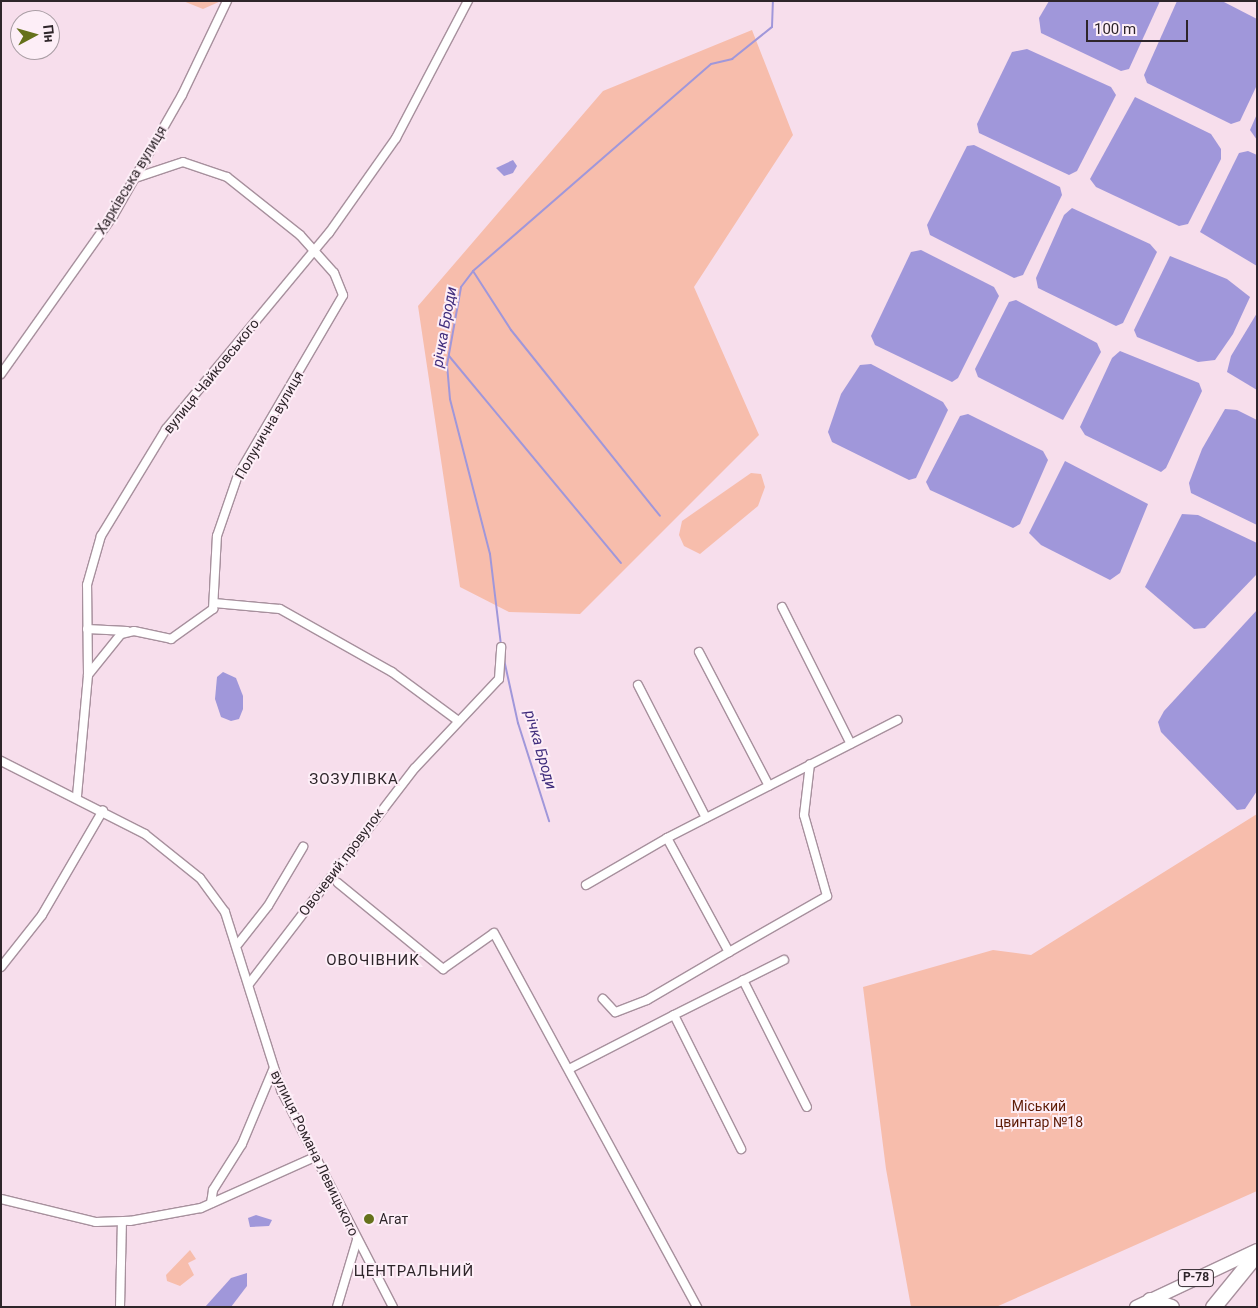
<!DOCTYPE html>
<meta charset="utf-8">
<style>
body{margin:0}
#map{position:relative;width:1258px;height:1308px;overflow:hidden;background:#f7deec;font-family:Roboto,sans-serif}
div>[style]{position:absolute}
.green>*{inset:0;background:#f7bdac}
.water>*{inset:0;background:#a097da}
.stream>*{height:2px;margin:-1px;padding:0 1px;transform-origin:1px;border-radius:1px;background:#a097da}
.roads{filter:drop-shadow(1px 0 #a7909d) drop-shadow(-1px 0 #a7909d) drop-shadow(0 1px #a7909d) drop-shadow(0 -1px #a7909d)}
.street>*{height:8px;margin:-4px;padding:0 4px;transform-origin:4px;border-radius:4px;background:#fff}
.primary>*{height:12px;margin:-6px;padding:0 6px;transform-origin:6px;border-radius:6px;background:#fff}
.highway>*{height:15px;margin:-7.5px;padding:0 7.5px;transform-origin:7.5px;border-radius:7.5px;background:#fff}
.dots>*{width:14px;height:14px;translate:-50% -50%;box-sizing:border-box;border:2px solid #fdeef7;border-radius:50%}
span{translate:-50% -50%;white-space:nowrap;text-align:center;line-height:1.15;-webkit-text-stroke:4px #fdeef7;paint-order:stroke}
.shield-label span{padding:1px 4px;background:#fdeef7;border:1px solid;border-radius:4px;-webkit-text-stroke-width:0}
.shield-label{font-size:12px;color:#2e252a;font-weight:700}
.street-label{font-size:14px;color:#2e252a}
.park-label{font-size:14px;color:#5e1b05}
.poi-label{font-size:14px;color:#2e252a}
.left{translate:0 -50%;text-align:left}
.water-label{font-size:15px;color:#412e7d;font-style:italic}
.neighbourhood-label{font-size:15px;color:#2e252a;letter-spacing:1px}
.frame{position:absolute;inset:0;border:2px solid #2e252a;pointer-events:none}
.north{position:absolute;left:10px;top:10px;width:50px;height:50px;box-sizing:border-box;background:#fdeef7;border:1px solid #aa9ea5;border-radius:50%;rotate:84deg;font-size:14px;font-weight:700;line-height:20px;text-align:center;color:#2e252a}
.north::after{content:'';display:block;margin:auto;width:18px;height:22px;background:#65711b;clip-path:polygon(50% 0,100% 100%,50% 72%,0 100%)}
.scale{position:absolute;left:1086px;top:20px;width:102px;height:22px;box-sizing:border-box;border:2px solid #2e252a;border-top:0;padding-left:6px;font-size:15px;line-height:18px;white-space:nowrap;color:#2e252a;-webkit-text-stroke:4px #fdeef7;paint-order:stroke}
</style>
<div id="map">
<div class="green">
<div style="clip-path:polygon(183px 1px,221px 1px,203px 9px)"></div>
<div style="clip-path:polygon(752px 30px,793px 135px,694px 287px,759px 435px,580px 614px,509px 612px,460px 587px,418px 306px,603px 91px)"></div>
<div style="clip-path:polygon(751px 473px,761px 474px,765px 487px,758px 506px,700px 554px,684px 546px,679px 535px,682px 521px)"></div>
<div style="clip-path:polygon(1257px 814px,1257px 1191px,996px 1307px,911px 1307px,886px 1169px,863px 987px,993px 950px,1031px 955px)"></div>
<div style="clip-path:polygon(190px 1250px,196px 1259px,188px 1263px,194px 1275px,180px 1286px,167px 1281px,166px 1275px)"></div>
</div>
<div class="water">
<div style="clip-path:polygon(1049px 1px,1160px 1px,1129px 69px,1121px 71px,1041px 33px,1039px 18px)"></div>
<div style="clip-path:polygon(1177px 1px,1222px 1px,1257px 19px,1257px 85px,1240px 121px,1231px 124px,1147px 83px,1144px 75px)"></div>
<div style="clip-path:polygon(1027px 49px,1111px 87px,1116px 95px,1077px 171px,1069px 175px,979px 133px,977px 124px,1012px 52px)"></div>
<div style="clip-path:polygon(1135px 97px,1211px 134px,1221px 149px,1221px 159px,1188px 224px,1179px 226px,1096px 187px,1090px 179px)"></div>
<div style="clip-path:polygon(1257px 114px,1257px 140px,1250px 130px)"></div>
<div style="clip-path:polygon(974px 145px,1060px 187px,1062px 195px,1023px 275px,1014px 278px,930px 235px,927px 225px,967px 146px)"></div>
<div style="clip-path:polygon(1248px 151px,1257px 155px,1257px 266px,1200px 232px,1239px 153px)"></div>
<div style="clip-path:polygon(513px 160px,517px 166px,513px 173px,504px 176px,496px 168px)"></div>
<div style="clip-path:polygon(1072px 208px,1150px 244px,1157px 252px,1123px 323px,1116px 326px,1038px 288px,1036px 278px,1064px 215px)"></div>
<div style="clip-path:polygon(921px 250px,994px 287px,999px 296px,958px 378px,952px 382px,875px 345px,871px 336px,911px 252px)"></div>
<div style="clip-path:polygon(1170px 256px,1227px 279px,1250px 297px,1233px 334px,1215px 360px,1198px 362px,1137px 337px,1134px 330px)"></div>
<div style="clip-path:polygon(1016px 300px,1097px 343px,1101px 352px,1063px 420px,978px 377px,975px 369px,1009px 302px)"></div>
<div style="clip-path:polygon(1257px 313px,1257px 390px,1227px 372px,1231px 356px)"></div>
<div style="clip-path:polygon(1120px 351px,1199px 383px,1202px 391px,1166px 468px,1161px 472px,1085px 435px,1080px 427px,1112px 358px)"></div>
<div style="clip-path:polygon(871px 364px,943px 402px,948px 410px,916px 478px,909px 480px,832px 442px,828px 432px,841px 394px,860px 365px)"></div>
<div style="clip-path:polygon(1225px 409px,1237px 410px,1257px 420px,1257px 525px,1191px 493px,1189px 483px,1202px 449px)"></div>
<div style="clip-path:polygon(968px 414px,1043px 451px,1048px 460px,1020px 524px,1013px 528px,930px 490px,926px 482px,960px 416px)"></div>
<div style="clip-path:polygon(1065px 461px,1148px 504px,1120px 573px,1110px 580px,1041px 545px,1029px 533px)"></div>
<div style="clip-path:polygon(1182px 514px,1198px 515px,1257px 543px,1257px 574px,1205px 628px,1194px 629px,1145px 587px)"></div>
<div style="clip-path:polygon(1257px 610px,1257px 791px,1245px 809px,1237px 810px,1161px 732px,1158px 722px,1164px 711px)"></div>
<div style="clip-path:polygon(223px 672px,236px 678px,243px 696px,243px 709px,239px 719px,231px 721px,221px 717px,215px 699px,217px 677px)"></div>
<div style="clip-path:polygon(256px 1215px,272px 1220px,269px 1226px,250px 1227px,248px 1218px)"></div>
<div style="clip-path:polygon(247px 1273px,247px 1286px,231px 1307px,205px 1307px,231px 1278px)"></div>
</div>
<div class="stream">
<div style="left:473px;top:271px;width:70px;rotate:57.2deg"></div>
<div style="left:511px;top:330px;width:238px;rotate:51.3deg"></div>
<div style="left:449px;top:356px;width:269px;rotate:50.3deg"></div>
<div style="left:501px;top:645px;width:92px;rotate:-96.9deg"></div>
<div style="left:490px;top:554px;width:160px;rotate:-104.5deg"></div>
<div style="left:450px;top:399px;width:34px;rotate:-95deg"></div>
<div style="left:447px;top:365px;width:79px;rotate:-79.8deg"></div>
<div style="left:461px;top:287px;width:20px;rotate:-53deg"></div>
<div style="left:473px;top:271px;width:315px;rotate:-41deg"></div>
<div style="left:711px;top:64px;width:22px;rotate:-13deg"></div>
<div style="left:732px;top:59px;width:51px;rotate:-38.7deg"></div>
<div style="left:772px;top:27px;width:26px;rotate:-88deg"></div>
<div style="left:503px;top:655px;width:70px;rotate:77.6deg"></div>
<div style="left:518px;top:723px;width:103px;rotate:72.4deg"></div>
</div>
<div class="roads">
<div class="street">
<div style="left:1px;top:374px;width:194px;rotate:-54.7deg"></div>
<div style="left:113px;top:216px;width:139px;rotate:-60.3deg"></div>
<div style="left:182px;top:95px;width:104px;rotate:-64.4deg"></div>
<div style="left:214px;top:603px;width:66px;rotate:5.2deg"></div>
<div style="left:280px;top:609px;width:129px;rotate:29.4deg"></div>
<div style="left:392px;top:672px;width:81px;rotate:36.4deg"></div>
<div style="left:782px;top:607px;width:153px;rotate:63.3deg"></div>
<div style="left:87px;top:629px;width:40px;rotate:2.9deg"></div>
<div style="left:699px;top:652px;width:151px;rotate:62.4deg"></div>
<div style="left:88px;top:675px;width:53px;rotate:-51.2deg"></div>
<div style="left:121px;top:634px;width:13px;rotate:-13deg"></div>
<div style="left:134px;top:631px;width:38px;rotate:12deg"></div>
<div style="left:171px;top:639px;width:52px;rotate:-35.5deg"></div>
<div style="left:213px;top:609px;width:73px;rotate:-86.9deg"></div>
<div style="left:217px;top:536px;width:65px;rotate:-71deg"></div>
<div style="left:238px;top:475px;width:208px;rotate:-59.7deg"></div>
<div style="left:343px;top:295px;width:24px;rotate:-112deg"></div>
<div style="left:334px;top:273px;width:51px;rotate:-131.8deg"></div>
<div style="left:300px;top:235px;width:93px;rotate:-141.5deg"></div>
<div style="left:227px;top:177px;width:46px;rotate:-161.2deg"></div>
<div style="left:183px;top:162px;width:51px;rotate:161.6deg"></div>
<div style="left:638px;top:685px;width:149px;rotate:62.9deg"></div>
<div style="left:1px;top:761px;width:161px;rotate:26.9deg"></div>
<div style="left:145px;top:834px;width:70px;rotate:38.7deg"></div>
<div style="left:200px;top:878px;width:42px;rotate:53.7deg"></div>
<div style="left:225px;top:912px;width:187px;rotate:72.5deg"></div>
<div style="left:281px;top:1090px;width:244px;rotate:62.7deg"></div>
<div style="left:77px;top:796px;width:121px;rotate:-84.8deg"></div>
<div style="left:88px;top:675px;width:90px;rotate:-90.6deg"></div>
<div style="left:87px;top:585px;width:51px;rotate:-74.1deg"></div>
<div style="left:101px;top:536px;width:125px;rotate:-58.7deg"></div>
<div style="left:166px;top:429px;width:255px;rotate:-50.3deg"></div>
<div style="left:329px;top:233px;width:116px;rotate:-54.8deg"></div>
<div style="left:396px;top:138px;width:155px;rotate:-62.3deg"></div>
<div style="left:667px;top:838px;width:259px;rotate:-27.1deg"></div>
<div style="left:338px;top:883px;width:136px;rotate:39.3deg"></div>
<div style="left:443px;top:969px;width:62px;rotate:-35.2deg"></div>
<div style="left:494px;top:933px;width:426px;rotate:61.5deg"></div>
<div style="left:586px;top:885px;width:94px;rotate:-30.1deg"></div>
<div style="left:667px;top:838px;width:130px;rotate:61.5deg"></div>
<div style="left:729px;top:952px;width:95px;rotate:149.7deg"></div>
<div style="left:647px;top:1000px;width:34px;rotate:159deg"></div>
<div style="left:615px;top:1012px;width:18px;rotate:-133deg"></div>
<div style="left:238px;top:944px;width:48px;rotate:-51.7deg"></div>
<div style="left:268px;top:906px;width:69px;rotate:-59.3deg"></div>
<div style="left:729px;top:952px;width:113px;rotate:-29.7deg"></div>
<div style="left:827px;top:896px;width:84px;rotate:-105.9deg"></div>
<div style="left:804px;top:815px;width:51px;rotate:-83.3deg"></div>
<div style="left:1px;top:967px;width:66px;rotate:-51.7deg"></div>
<div style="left:42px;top:915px;width:121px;rotate:-59.8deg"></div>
<div style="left:743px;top:980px;width:142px;rotate:63.3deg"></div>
<div style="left:249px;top:984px;width:272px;rotate:-52.5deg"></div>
<div style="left:415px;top:768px;width:122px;rotate:-46.7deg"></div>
<div style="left:499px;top:679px;width:32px;rotate:-86deg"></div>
<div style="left:674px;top:1015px;width:123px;rotate:-26.6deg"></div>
<div style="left:569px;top:1069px;width:118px;rotate:-27.2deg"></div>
<div style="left:674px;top:1015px;width:150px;rotate:63.4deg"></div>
<div style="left:1px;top:1199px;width:98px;rotate:13.6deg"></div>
<div style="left:96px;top:1222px;width:34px;rotate:-2deg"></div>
<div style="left:130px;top:1221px;width:72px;rotate:-10.4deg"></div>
<div style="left:201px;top:1208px;width:125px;rotate:-24.1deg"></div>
<div style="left:211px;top:1203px;width:13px;rotate:-81deg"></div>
<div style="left:213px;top:1190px;width:54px;rotate:-57.8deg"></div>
<div style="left:242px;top:1144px;width:80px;rotate:-67.3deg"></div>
<div style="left:120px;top:1307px;width:85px;rotate:-88.7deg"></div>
<div style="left:337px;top:1307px;width:70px;rotate:-73.4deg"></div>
</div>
<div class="primary">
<div style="left:1136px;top:1307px;width:134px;rotate:-25.2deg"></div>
</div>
<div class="highway">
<div style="left:1150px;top:1300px;width:22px;rotate:18deg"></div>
<div style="left:1213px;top:1307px;width:70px;rotate:-50.8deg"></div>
</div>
</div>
<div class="dots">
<div style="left:369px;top:1219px;background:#65711b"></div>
</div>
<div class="shield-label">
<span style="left:1196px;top:1278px">Р-78</span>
</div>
<div class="street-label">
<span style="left:131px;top:180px;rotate:-59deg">Харківська вулиця</span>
<span style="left:211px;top:376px;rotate:-51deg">вулиця Чайковського</span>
<span style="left:269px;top:425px;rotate:-60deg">Полунична вулиця</span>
<span style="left:341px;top:862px;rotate:-53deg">Овочевий провулок</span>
<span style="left:315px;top:1153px;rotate:64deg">вулиця Романа Левицького</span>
</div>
<div class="park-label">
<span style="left:1039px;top:1114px">Міський<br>цвинтар №18</span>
</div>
<div class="poi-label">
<span class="left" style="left:379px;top:1219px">Агат</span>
</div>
<div class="water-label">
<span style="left:445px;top:327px;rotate:-80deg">річка Броди</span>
<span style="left:540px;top:750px;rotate:74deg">річка Броди</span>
</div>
<div class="neighbourhood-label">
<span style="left:354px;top:780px">ЗОЗУЛІВКА</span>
<span style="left:373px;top:961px">ОВОЧІВНИК</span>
<span style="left:414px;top:1272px">ЦЕНТРАЛЬНИЙ</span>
</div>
<div class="frame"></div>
<div class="north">Пн</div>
<div class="scale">100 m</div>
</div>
